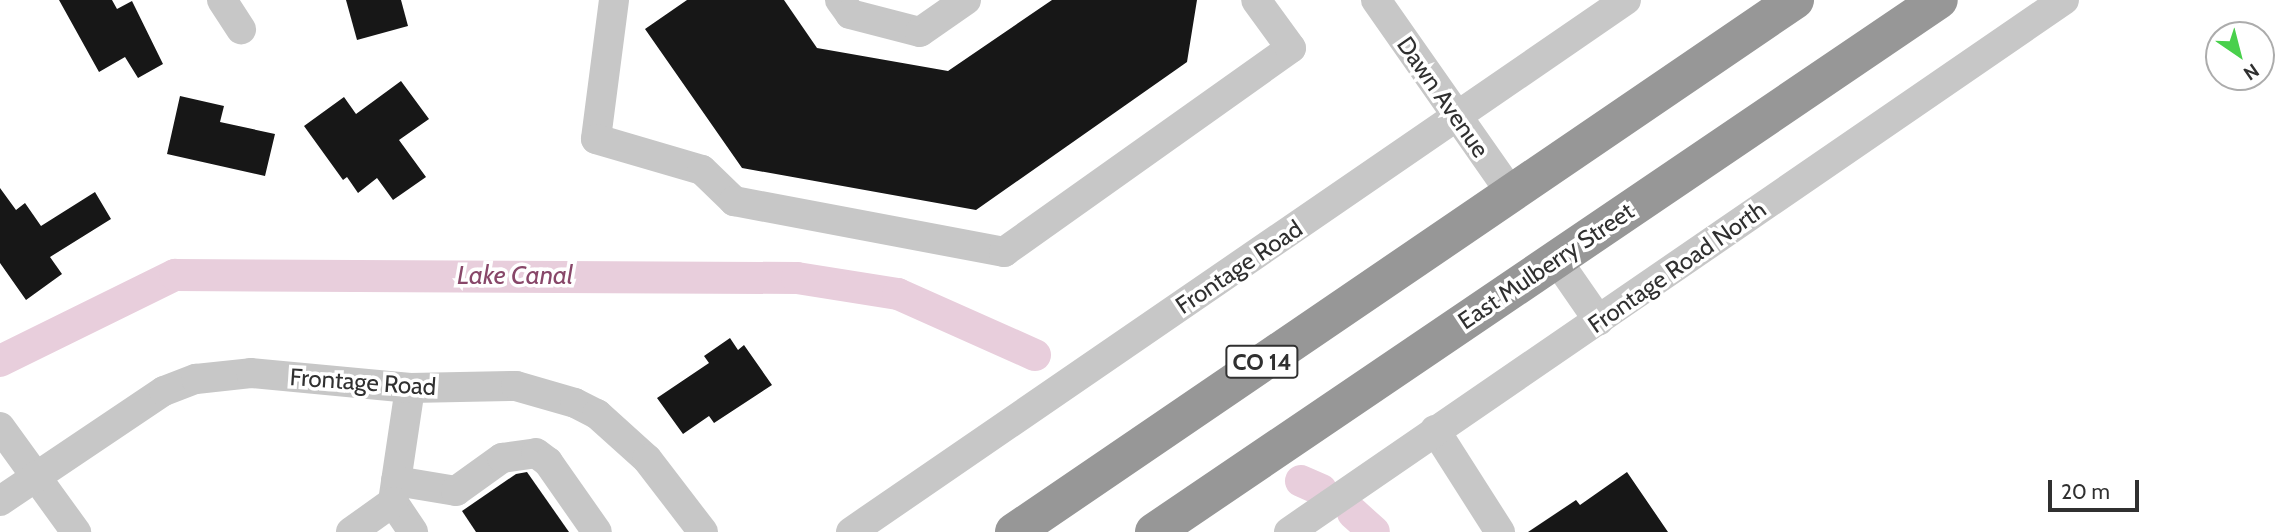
<!DOCTYPE html>
<style>
body{margin:0}
#map{position:relative;width:2296px;height:532px;overflow:hidden;background:#fff;font-family:Cabin,sans-serif}
div>[style]{position:absolute}
.canal>*{height:32px;margin:-16px;padding:0 16px;transform-origin:16px;border-radius:16px;background:#e8cedc}
.building>*{inset:0;background:#171717}
.minor>*{height:30px;margin:-15px;padding:0 15px;transform-origin:15px;border-radius:15px;background:#c7c7c7}
.highway>*{height:38px;margin:-19px;padding:0 19px;transform-origin:19px;border-radius:19px;background:#979797}
span{translate:-50% -50%;white-space:nowrap;text-align:center;line-height:1.15;-webkit-text-stroke:7px #fff;paint-order:stroke}
.shield-label span{padding:2px 5px;background:#fff;border:2px solid;border-radius:5px;-webkit-text-stroke-width:0}
.shield-label{font-size:23px;color:#303030;font-weight:700}
.street-label{font-size:24px;color:#303030}
.water-label{font-size:26px;color:#884769;font-style:italic}
.north{position:absolute;left:2205px;top:21px;width:70px;height:70px;box-sizing:border-box;background:#fff;border:2px solid #acacac;border-radius:50%;rotate:145deg;font-size:19px;font-weight:700;line-height:28px;text-align:center;color:#303030}
.north::after{content:'';display:block;margin:auto;width:24px;height:32px;background:#49d04c;clip-path:polygon(50% 0,100% 100%,50% 72%,0 100%)}
.scale{position:absolute;left:2048px;top:480px;width:91px;height:32px;box-sizing:border-box;border:4px solid #303030;border-top:0;padding-left:9px;font-size:21px;line-height:24px;white-space:nowrap;color:#303030;-webkit-text-stroke:5px #fff;paint-order:stroke}
</style>
<div id="map">
<div class="canal">
<div style="left:0;top:361px;width:195px;rotate:-26.2deg"></div>
<div style="left:175px;top:275px;width:622px;rotate:0.28deg"></div>
<div style="left:797px;top:278px;width:102px;rotate:9deg"></div>
<div style="left:898px;top:294px;width:150px;rotate:24deg"></div>
<div style="left:1301px;top:481px;width:22px;rotate:24deg"></div>
<div style="left:1353px;top:513px;width:28px;rotate:42deg"></div>
</div>
<div class="building">
<div style="clip-path:polygon(59px 0,112px 0,117px 9px,132px 1px,163px 64px,138px 78px,125px 57px,99px 72px)"></div>
<div style="clip-path:polygon(346px 0,401px 0,408px 26px,357px 40px)"></div>
<div style="clip-path:polygon(687px 0,784px 0,817px 48px,948px 71px,1052px 0,1197px 0,1187px 62px,976px 210px,742px 168px,645px 29px)"></div>
<div style="clip-path:polygon(401px 81px,429px 119px,399px 140px,426px 177px,393px 200px,377px 178px,358px 193px,347px 177px,343px 180px,304px 126px,344px 97px,356px 114px)"></div>
<div style="clip-path:polygon(180px 96px,224px 106px,220px 122px,275px 134px,265px 176px,167px 154px)"></div>
<div style="clip-path:polygon(0 188px,16px 210px,25px 203px,41px 226px,95px 192px,111px 219px,50px 257px,62px 274px,26px 300px,0 263px)"></div>
<div style="clip-path:polygon(730px 338px,738px 350px,744px 345px,772px 385px,714px 423px,709px 416px,683px 434px,657px 398px,709px 363px,704px 356px)"></div>
<div style="clip-path:polygon(527px 472px,569px 532px,476px 532px,462px 511px,516px 474px)"></div>
<div style="clip-path:polygon(1627px 472px,1668px 532px,1528px 532px,1576px 500px,1580px 505px)"></div>
</div>
<div class="minor">
<div style="left:222px;top:0;width:35px;rotate:57deg"></div>
<div style="left:614px;top:0;width:140px;rotate:97.4deg"></div>
<div style="left:596px;top:139px;width:110px;rotate:16.3deg"></div>
<div style="left:702px;top:170px;width:45px;rotate:44.1deg"></div>
<div style="left:734px;top:201px;width:275px;rotate:10.7deg"></div>
<div style="left:1004px;top:252px;width:352px;rotate:-35.4deg"></div>
<div style="left:1291px;top:48px;width:59px;rotate:-126.1deg"></div>
<div style="left:840px;top:0;width:17px;rotate:54deg"></div>
<div style="left:850px;top:14px;width:72px;rotate:14.4deg"></div>
<div style="left:920px;top:32px;width:56px;rotate:-34.8deg"></div>
<div style="left:1376px;top:0;width:236px;rotate:55deg"></div>
<div style="left:1556px;top:259px;width:75px;rotate:55.3deg"></div>
<div style="left:410px;top:388px;width:115px;rotate:98.5deg"></div>
<div style="left:393px;top:502px;width:36px;rotate:56deg"></div>
<div style="left:0;top:427px;width:130px;rotate:54.1deg"></div>
<div style="left:1435px;top:430px;width:121px;rotate:57.5deg"></div>
<div style="left:396px;top:481px;width:61px;rotate:9.5deg"></div>
<div style="left:456px;top:491px;width:57px;rotate:-35.7deg"></div>
<div style="left:502px;top:458px;width:34px;rotate:-8deg"></div>
<div style="left:536px;top:453px;width:15px;rotate:37deg"></div>
<div style="left:548px;top:462px;width:85px;rotate:55deg"></div>
<div style="left:0;top:501px;width:197px;rotate:-33.9deg"></div>
<div style="left:164px;top:391px;width:34px;rotate:-21deg"></div>
<div style="left:196px;top:379px;width:55px;rotate:-6.2deg"></div>
<div style="left:251px;top:373px;width:160px;rotate:5.4deg"></div>
<div style="left:410px;top:388px;width:106px;rotate:-1.1deg"></div>
<div style="left:516px;top:386px;width:61px;rotate:16.1deg"></div>
<div style="left:575px;top:403px;width:25px;rotate:27deg"></div>
<div style="left:597px;top:414px;width:67px;rotate:42deg"></div>
<div style="left:647px;top:459px;width:92px;rotate:52.5deg"></div>
<div style="left:351px;top:532px;width:52px;rotate:-35.5deg"></div>
<div style="left:851px;top:532px;width:940px;rotate:-34.47deg"></div>
<div style="left:1289px;top:532px;width:940px;rotate:-34.47deg"></div>
</div>
<div class="highway">
<div style="left:1014px;top:532px;width:945px;rotate:-34.26deg"></div>
<div style="left:1154px;top:532px;width:948px;rotate:-34.13deg"></div>
</div>
<div class="shield-label">
<span style="left:1262px;top:362px">CO 14</span>
</div>
<div class="street-label">
<span style="left:1443px;top:97px;rotate:55deg">Dawn Avenue</span>
<span style="left:1546px;top:266px;rotate:-34deg">East Mulberry Street</span>
<span style="left:1239px;top:267px;rotate:-34deg">Frontage Road</span>
<span style="left:1677px;top:267px;rotate:-35deg">Frontage Road North</span>
<span style="left:363px;top:382px;rotate:4deg">Frontage Road</span>
</div>
<div class="water-label">
<span style="left:515px;top:276px">Lake Canal</span>
</div>
<div class="north">N</div>
<div class="scale">20 m</div>
</div>
